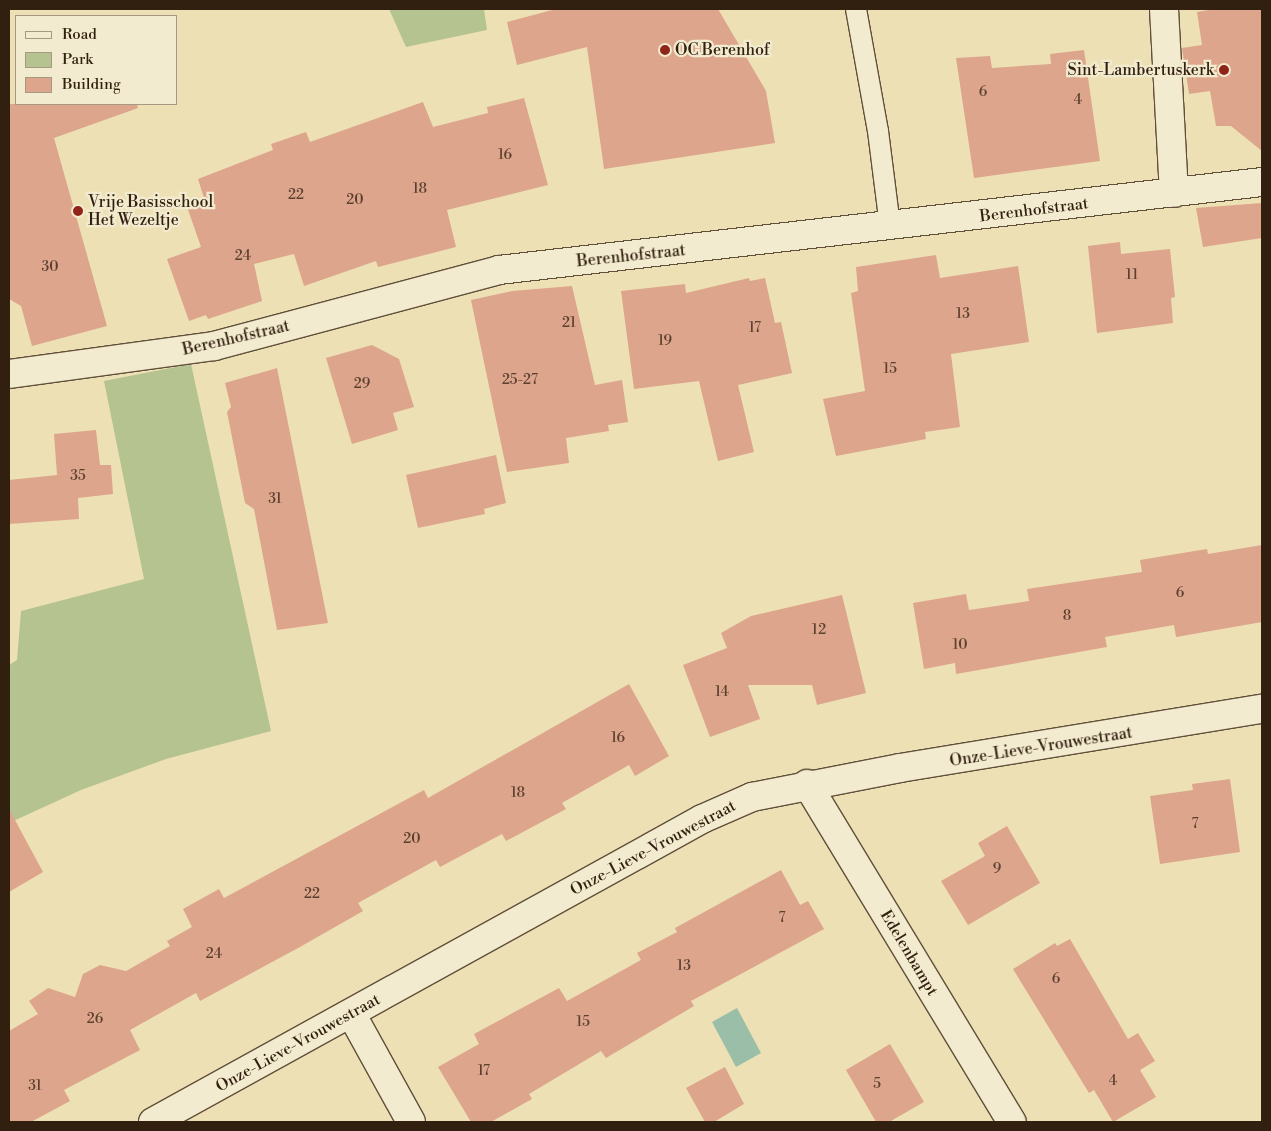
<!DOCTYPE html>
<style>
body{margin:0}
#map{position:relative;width:1271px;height:1131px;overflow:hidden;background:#ede0b5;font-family:"Libre Bodoni",serif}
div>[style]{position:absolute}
.green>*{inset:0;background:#b5c390}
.water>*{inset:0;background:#9abea8}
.building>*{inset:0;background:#dda58c}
.roads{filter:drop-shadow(1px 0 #604f39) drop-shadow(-1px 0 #604f39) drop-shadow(0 1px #604f39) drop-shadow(0 -1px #604f39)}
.service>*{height:20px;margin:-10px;padding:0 10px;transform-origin:10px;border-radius:10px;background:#f3ebcf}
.minor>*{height:28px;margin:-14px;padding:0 14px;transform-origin:14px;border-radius:14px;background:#f3ebcf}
.dots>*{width:14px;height:14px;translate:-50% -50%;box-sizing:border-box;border:2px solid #f3ebcf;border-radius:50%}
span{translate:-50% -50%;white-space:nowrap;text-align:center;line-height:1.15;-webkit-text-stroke:4.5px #f3ebcf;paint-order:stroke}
.number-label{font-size:14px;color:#5c402f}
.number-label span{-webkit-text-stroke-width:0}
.poi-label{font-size:16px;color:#311f10}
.left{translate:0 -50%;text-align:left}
.right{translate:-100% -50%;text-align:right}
.street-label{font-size:16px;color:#311f10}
.frame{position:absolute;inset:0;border:10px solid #311f10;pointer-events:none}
.legend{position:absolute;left:15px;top:15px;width:162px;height:90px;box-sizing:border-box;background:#f3ebcf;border:1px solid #a59983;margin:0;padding:6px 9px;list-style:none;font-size:15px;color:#311f10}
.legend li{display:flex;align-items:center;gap:10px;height:25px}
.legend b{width:25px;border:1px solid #a59983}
</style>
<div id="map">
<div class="green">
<div style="clip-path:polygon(389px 9px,484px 9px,487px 30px,406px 47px)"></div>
<div style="clip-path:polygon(191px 364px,271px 731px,166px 759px,81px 790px,9px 823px,9px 665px,17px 660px,21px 611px,144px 579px,104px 381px)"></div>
</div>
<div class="water">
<div style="clip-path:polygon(737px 1008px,761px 1053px,736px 1067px,712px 1022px)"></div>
</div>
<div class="building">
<div style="clip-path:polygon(556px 9px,718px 9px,766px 91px,775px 143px,604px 169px,587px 47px,517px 65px,507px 22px)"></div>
<div style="clip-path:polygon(1215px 9px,1262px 9px,1262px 151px,1231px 126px,1216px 126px,1210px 91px,1189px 94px,1182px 48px,1202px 45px,1197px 12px)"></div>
<div style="clip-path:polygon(1084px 50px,1100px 161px,974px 178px,956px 58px,990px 56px,992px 68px,1051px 64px,1050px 54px)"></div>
<div style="clip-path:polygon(524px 98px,548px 185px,447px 210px,456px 247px,378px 267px,376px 261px,304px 286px,294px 254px,254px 264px,262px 301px,208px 319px,206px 315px,189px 321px,167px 259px,201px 247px,186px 204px,204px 198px,198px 179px,273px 150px,271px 144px,306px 132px,310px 142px,423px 102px,433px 127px,488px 113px,487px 107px)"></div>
<div style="clip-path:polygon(9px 104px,137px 104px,138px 108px,54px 138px,107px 326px,32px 346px,21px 306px,9px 299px)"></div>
<div style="clip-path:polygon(1262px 203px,1262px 238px,1203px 247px,1196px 208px)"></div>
<div style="clip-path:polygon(1120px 242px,1121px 254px,1170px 249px,1175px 297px,1171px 298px,1173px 323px,1097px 333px,1088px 246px)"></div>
<div style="clip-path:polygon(936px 255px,940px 278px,1018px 266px,1029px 342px,951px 354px,960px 427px,925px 432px,926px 439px,836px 456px,823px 399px,865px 391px,851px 293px,858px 291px,856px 267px)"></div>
<div style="clip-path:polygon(749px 278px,750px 281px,765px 278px,775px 323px,781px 322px,792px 373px,738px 385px,754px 452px,718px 461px,699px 381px,634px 389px,621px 291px,685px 284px,686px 293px)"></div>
<div style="clip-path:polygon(572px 286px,595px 385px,622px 380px,628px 422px,608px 425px,609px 431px,566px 438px,569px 463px,507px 472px,471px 300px,512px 291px)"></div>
<div style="clip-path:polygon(372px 345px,399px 359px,414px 407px,393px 413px,398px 430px,352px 444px,326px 358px)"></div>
<div style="clip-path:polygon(277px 368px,328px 623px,277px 630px,254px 509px,245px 503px,227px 412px,231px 407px,225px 383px)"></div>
<div style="clip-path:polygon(96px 430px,100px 465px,111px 465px,113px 494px,78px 498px,79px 519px,9px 524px,9px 480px,57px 475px,54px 434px)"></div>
<div style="clip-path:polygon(496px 455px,506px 503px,484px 509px,485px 514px,418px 528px,406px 475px)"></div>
<div style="clip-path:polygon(1262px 545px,1262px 622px,1176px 637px,1174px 625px,1105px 637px,1107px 647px,956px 674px,955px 663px,924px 669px,913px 603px,966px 594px,969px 610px,1029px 601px,1027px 589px,1142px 572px,1140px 560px,1207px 549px,1208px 554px)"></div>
<div style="clip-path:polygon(842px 595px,866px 693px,817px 705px,812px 685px,748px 685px,760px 719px,710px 737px,683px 665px,727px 648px,721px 633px,751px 616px)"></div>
<div style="clip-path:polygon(629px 684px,669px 756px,635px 776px,629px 765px,562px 803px,566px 809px,506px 841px,502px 834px,440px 867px,436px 860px,358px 903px,363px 911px,300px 947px,200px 1001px,196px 993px,130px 1030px,140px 1050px,64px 1090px,70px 1101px,31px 1122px,9px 1122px,9px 1031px,38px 1014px,29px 1001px,48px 988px,75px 997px,83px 974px,100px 965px,126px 971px,170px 946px,167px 941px,192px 927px,183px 909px,219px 889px,224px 898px,424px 790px,428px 798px)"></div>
<div style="clip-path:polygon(1230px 779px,1240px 852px,1160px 864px,1150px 796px,1193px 790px,1192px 784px)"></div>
<div style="clip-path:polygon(9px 809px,43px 872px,9px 892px)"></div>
<div style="clip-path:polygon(1007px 826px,1040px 883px,968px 925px,941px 881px,985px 856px,978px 843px)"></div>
<div style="clip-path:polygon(781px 870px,800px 905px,808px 901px,824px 929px,691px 1001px,694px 1006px,606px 1058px,601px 1051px,529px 1094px,532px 1099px,491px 1122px,471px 1122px,438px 1067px,479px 1044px,474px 1034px,559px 988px,567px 1001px,641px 960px,637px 953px,677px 932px,675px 928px)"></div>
<div style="clip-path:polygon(1070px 939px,1128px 1039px,1138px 1033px,1155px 1061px,1140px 1070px,1156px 1097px,1113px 1122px,1094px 1090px,1089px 1093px,1013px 969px,1055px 943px,1057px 946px)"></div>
<div style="clip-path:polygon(890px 1044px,924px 1102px,889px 1122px,876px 1122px,846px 1070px)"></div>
<div style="clip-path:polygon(725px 1067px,744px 1104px,714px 1122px,705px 1122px,686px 1088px)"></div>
</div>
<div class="roads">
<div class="service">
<div style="left:856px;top:9px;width:124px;rotate:79.8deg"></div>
<div style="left:878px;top:131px;width:96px;rotate:82.8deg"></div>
</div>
<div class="minor">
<div style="left:1164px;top:9px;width:184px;rotate:86.9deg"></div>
<div style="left:9px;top:374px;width:207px;rotate:-7.8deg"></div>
<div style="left:214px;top:346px;width:295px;rotate:-14.9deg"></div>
<div style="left:499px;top:270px;width:768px;rotate:-6.58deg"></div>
<div style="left:807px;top:784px;width:395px;rotate:58.8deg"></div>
<div style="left:352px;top:1015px;width:122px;rotate:61.1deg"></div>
<div style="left:153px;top:1122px;width:627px;rotate:-28.89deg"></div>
<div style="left:702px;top:819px;width:55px;rotate:-23.7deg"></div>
<div style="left:752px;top:797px;width:151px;rotate:-11.1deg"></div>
<div style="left:900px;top:768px;width:367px;rotate:-9.3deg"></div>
</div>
</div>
<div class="dots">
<div style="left:665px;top:50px;background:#8f2418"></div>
<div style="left:1224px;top:70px;background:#8f2418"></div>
<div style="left:78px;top:211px;background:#8f2418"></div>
</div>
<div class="number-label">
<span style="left:983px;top:92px">6</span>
<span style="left:1078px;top:100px">4</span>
<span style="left:505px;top:155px">16</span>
<span style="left:420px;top:189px">18</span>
<span style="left:296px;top:195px">22</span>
<span style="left:355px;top:200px">20</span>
<span style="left:243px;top:256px">24</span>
<span style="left:50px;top:267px">30</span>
<span style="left:1132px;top:275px">11</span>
<span style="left:963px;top:314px">13</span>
<span style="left:569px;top:323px">21</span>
<span style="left:755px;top:328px">17</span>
<span style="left:665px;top:341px">19</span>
<span style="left:890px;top:369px">15</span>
<span style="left:520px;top:380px">25-27</span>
<span style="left:362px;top:384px">29</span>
<span style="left:78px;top:476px">35</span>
<span style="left:275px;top:499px">31</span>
<span style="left:1180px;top:593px">6</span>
<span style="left:1067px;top:616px">8</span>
<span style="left:819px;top:630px">12</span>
<span style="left:960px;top:645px">10</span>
<span style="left:722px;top:692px">14</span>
<span style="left:618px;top:738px">16</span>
<span style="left:518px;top:793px">18</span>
<span style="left:1195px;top:824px">7</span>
<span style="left:412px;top:839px">20</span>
<span style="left:997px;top:869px">9</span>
<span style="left:312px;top:894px">22</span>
<span style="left:782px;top:918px">7</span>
<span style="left:214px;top:954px">24</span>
<span style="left:684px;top:966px">13</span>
<span style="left:1056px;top:979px">6</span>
<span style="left:95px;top:1019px">26</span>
<span style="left:583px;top:1022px">15</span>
<span style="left:484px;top:1071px">17</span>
<span style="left:1113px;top:1081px">4</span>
<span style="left:877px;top:1084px">5</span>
<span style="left:35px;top:1086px">31</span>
</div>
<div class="poi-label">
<span class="left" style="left:675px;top:50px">OC Berenhof</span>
<span class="right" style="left:1214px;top:70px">Sint-Lambertuskerk</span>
<span class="left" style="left:88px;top:211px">Vrije Basisschool<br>Het Wezeltje</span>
</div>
<div class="street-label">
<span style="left:1034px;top:210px;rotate:-7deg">Berenhofstraat</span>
<span style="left:631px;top:256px;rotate:-6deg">Berenhofstraat</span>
<span style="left:236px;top:338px;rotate:-13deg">Berenhofstraat</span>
<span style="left:1041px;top:747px;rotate:-9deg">Onze-Lieve-Vrouwestraat</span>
<span style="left:653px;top:848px;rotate:-28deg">Onze-Lieve-Vrouwestraat</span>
<span style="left:909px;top:953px;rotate:59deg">Edelenbampt</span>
<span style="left:298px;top:1043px;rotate:-29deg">Onze-Lieve-Vrouwestraat</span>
</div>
<div class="frame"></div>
<ul class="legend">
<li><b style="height:6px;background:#f3ebcf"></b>Road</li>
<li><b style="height:14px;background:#b5c390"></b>Park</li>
<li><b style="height:14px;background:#dda58c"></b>Building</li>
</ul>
</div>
